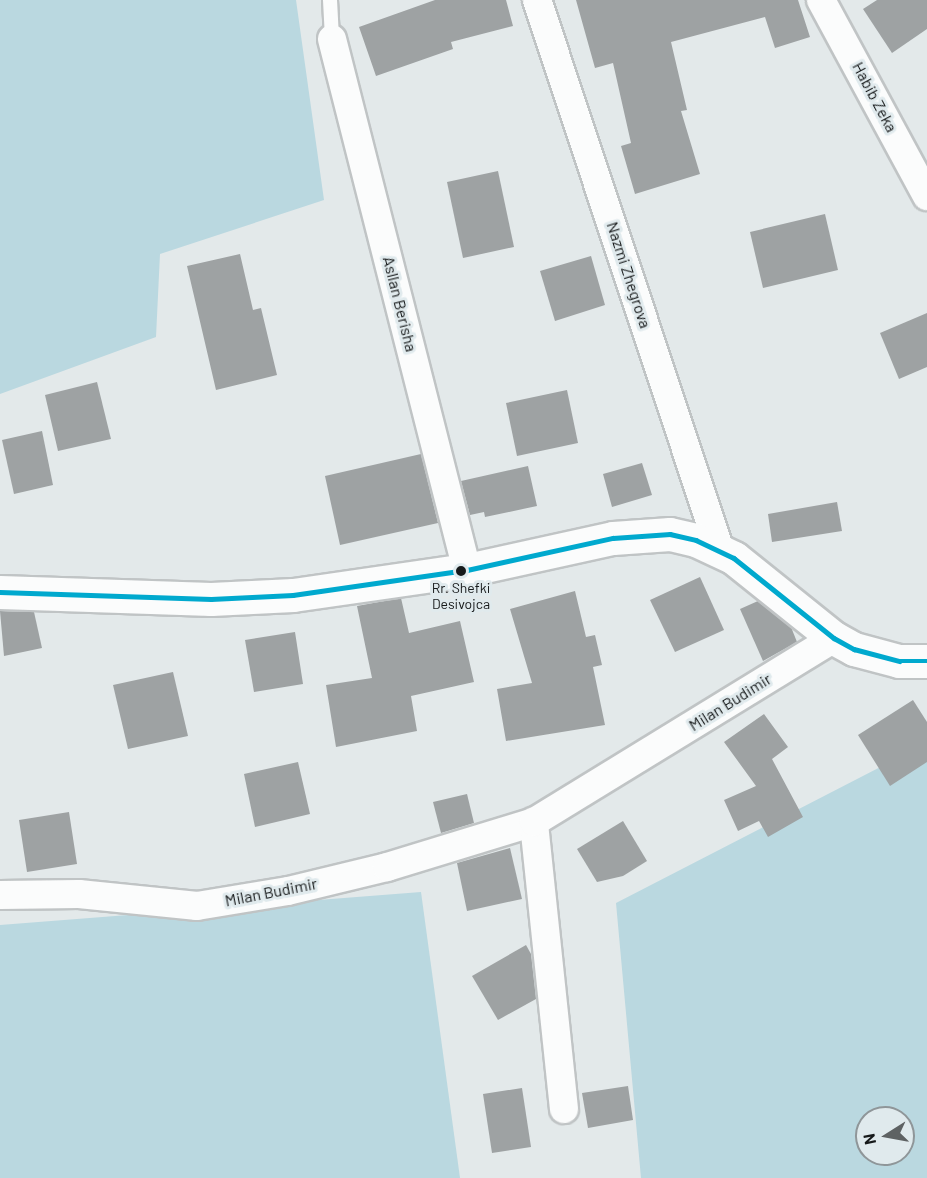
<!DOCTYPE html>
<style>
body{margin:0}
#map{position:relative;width:927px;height:1178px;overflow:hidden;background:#e3e9ea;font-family:Barlow,sans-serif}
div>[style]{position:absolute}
.green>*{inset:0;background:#bad8e0}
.building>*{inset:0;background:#9ea2a3}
.roads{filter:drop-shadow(2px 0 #c0c4c5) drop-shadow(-2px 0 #c0c4c5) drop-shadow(0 2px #c0c4c5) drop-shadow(0 -2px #c0c4c5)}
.service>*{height:14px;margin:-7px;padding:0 7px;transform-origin:7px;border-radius:7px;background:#fbfcfc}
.minor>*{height:28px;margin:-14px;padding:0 14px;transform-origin:14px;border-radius:14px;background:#fbfcfc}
.tertiary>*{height:33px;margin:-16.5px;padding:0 16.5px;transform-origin:16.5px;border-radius:16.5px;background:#fbfcfc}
.bus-1>*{height:4.5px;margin:-2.25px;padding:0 2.25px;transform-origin:2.25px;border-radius:2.25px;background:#00a9ce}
.dots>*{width:16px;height:16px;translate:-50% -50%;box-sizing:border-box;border:3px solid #e0eaed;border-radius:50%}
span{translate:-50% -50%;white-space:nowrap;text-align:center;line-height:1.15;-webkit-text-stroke:6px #e0eaed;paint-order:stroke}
.bus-label{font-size:14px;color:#16191a}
.street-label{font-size:16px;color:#16191a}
.north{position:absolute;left:855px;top:1106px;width:60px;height:60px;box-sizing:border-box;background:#e0eaed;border:2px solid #8f9699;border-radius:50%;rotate:259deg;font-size:16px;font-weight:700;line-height:24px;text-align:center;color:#16191a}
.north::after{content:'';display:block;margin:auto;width:21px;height:27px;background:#5e6263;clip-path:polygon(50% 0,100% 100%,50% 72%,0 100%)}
</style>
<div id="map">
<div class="green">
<div style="clip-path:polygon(0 0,296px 0,324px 200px,160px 254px,156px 337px,0 394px)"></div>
<div style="clip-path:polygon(evenodd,927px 743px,927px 1178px,641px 1178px,616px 903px,927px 743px,867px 1118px,903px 1118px,903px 1154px,867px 1154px,867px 1118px)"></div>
<div style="clip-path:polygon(421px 892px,460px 1178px,0 1178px,0 925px)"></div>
</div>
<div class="building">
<div style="clip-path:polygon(435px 0,506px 0,513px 26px,451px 42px,453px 49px,376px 76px,359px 27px)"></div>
<div style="clip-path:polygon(576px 0,798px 0,810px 37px,775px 48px,765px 17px,671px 42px,687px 110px,681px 111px,700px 174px,635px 194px,621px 146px,631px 143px,613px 63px,595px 68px)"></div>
<div style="clip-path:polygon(877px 0,927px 0,927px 29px,892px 53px,863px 9px)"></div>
<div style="clip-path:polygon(498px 171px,514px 247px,463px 258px,447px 182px)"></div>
<div style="clip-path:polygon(825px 214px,838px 270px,763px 288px,750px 232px)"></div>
<div style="clip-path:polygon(240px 254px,253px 310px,261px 308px,277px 375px,216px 390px,187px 266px)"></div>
<div style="clip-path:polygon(591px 256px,605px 305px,555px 321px,540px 271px)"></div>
<div style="clip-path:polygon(927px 313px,927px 367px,899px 379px,880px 333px)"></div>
<div style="clip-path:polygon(97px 382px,111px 439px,58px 451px,45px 395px)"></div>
<div style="clip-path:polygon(567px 390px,578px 443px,517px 456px,506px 403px)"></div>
<div style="clip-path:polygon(42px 431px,53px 485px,14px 494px,2px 440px)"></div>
<div style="clip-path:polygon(421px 454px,438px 523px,340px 545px,325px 476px)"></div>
<div style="clip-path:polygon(642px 463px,652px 495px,612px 507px,603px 474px)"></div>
<div style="clip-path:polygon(528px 466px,537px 506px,485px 517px,484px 512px,470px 515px,461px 481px)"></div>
<div style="clip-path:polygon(837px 502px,842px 531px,772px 542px,768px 514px)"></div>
<div style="clip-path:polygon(700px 577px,724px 630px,675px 652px,650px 600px)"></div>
<div style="clip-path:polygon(575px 591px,586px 637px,595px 635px,602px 665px,593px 667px,605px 725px,506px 741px,497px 689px,532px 683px,510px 609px)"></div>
<div style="clip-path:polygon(401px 598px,409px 633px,460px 621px,474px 682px,411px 696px,417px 731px,336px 747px,326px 685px,372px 678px,357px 606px)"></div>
<div style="clip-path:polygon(758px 601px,791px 627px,797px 642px,763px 661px,740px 609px)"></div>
<div style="clip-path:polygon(0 611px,34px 612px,42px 648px,4px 656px)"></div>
<div style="clip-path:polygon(295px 632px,303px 684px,254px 692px,245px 640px)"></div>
<div style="clip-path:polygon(173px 672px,188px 736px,128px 749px,113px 685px)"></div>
<div style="clip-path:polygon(913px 700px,927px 722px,927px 762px,890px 786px,858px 735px)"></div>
<div style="clip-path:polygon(764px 714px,788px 747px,772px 759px,803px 817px,768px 837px,759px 821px,738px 831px,724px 800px,756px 786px,724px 742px)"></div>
<div style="clip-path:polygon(298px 762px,310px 814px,255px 827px,244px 774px)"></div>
<div style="clip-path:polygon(467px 794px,474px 823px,441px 833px,433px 802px)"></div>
<div style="clip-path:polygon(69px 812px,77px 864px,27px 872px,19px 820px)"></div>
<div style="clip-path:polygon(623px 821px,647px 861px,623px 876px,597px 882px,577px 849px)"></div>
<div style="clip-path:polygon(510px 848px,522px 899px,467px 911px,457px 863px)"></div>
<div style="clip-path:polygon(526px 945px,531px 954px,536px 999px,498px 1020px,472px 976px)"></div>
<div style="clip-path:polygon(628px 1086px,633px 1120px,588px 1128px,582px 1093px)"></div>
<div style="clip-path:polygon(522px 1088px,531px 1147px,492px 1153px,483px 1094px)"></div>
</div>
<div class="roads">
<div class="service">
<div style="left:330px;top:0;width:39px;rotate:87deg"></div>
</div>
<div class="minor">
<div style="left:537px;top:0;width:581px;rotate:71.63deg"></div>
<div style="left:821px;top:0;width:223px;rotate:61.6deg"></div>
<div style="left:332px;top:39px;width:548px;rotate:75.74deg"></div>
<div style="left:0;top:895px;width:79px;rotate:-0.7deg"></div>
<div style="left:79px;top:894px;width:119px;rotate:5.8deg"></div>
<div style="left:197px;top:906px;width:92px;rotate:-9.4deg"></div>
<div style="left:288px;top:891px;width:102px;rotate:-13.6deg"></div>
<div style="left:387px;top:867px;width:154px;rotate:-17deg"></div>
<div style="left:564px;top:1109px;width:289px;rotate:-96deg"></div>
<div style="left:534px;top:822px;width:352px;rotate:-31.5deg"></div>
</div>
<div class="tertiary">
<div style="left:0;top:592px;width:211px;rotate:1.9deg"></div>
<div style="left:211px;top:599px;width:82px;rotate:-2.8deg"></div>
<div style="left:293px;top:595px;width:176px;rotate:-8.2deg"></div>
<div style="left:467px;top:570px;width:149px;rotate:-12.4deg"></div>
<div style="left:613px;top:538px;width:57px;rotate:-4deg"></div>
<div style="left:670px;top:534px;width:27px;rotate:13deg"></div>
<div style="left:696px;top:540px;width:42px;rotate:25.3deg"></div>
<div style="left:734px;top:558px;width:128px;rotate:38.7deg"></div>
<div style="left:834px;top:638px;width:23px;rotate:29deg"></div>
<div style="left:854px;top:649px;width:47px;rotate:14.9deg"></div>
<div style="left:899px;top:661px;width:28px"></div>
</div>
</div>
<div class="bus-1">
<div style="left:0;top:592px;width:211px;rotate:1.9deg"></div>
<div style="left:211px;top:599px;width:82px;rotate:-2.8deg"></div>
<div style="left:293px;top:595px;width:176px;rotate:-8.2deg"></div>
<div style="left:467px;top:570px;width:149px;rotate:-12.4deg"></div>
<div style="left:613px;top:538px;width:57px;rotate:-4deg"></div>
<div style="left:670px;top:534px;width:27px;rotate:13deg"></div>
<div style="left:696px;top:540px;width:42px;rotate:25.3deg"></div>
<div style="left:734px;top:558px;width:128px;rotate:38.7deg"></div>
<div style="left:834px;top:638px;width:23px;rotate:29deg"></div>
<div style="left:854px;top:649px;width:47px;rotate:14.9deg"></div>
<div style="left:899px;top:661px;width:28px"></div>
</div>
<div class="dots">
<div style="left:461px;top:571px;background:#16191a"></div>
</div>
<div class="bus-label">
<span style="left:461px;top:596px">Rr. Shefki<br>Desivojca</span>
</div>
<div class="street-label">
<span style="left:875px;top:97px;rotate:62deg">Habib Zeka</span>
<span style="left:629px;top:275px;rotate:72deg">Nazmi Zhegrova</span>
<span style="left:400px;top:304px;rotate:76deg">Asllan Berisha</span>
<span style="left:730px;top:702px;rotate:-32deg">Milan Budimir</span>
<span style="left:271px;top:892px;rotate:-11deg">Milan Budimir</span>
</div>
<div class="north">N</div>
</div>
